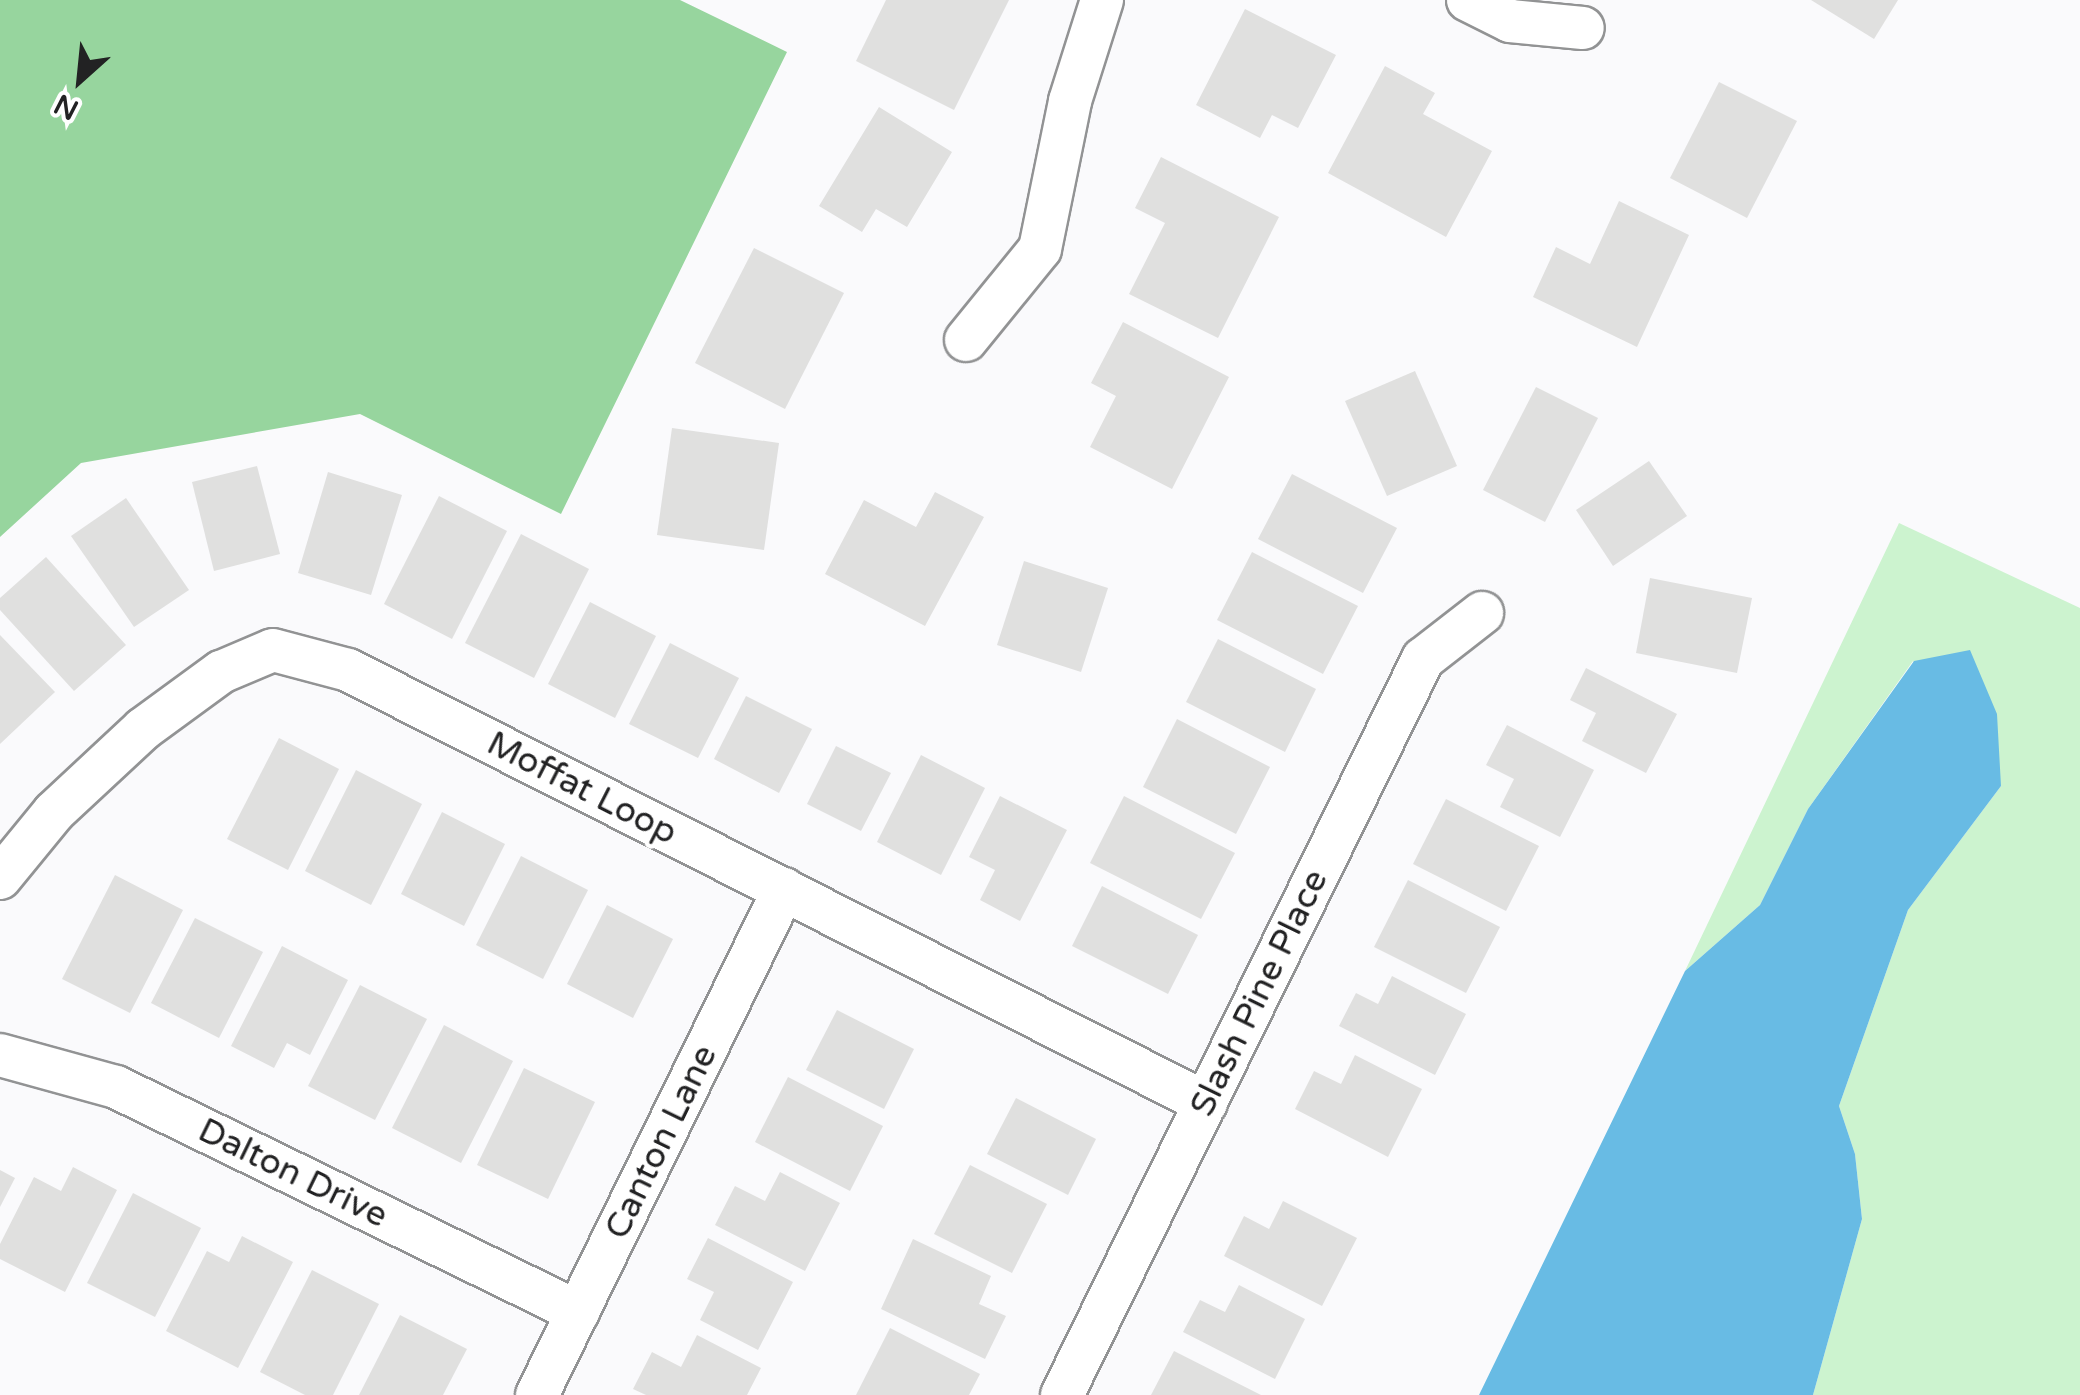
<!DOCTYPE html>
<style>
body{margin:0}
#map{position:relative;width:2080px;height:1395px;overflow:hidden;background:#fafafc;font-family:"Varela Round",sans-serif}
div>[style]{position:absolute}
.green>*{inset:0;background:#ccf3cf}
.forest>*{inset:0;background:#97d59e}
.water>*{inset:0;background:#68bbe4}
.building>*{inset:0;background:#e0e0df}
.roads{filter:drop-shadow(2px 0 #929394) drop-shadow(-2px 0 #929394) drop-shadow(0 2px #929394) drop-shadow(0 -2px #929394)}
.minor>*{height:42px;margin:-21px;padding:0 21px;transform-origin:21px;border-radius:21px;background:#fff}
span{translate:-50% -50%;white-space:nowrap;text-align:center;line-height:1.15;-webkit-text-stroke:9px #fff;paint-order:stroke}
.street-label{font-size:35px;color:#222223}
.north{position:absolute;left:30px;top:30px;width:100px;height:100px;-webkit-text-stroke:8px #fff;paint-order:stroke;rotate:207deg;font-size:28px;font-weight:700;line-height:40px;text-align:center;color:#222223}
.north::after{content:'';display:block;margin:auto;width:35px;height:45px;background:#222223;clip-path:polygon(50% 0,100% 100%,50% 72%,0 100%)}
</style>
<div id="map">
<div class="green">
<div style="clip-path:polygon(1899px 523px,2080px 608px,2080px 1395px,1813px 1395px,1862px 1219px,1855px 1154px,1839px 1106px,1908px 910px,2001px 786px,1913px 661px,1808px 809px,1760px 905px,1685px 971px)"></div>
</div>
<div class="forest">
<div style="clip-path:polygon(0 0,680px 0,787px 52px,561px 514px,360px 414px,81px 463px,0 537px)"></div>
</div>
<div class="water">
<div style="clip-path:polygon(1970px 650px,1997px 714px,2001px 786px,1908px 910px,1839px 1106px,1855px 1154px,1862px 1219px,1813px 1395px,1479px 1395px,1685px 971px,1760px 905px,1808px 809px,1914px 661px)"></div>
</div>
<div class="building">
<div style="clip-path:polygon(886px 0,1009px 0,954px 110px,856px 61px)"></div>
<div style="clip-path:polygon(1811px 0,1898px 0,1874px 39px)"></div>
<div style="clip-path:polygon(1245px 9px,1336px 55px,1298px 128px,1272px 115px,1260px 138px,1196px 105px)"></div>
<div style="clip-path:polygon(1385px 66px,1435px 93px,1423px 114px,1492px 151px,1446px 237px,1328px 173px)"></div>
<div style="clip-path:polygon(1719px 82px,1797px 121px,1747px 218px,1670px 178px)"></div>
<div style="clip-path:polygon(879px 107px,952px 152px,907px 227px,876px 209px,862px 232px,819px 206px)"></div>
<div style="clip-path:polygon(1161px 157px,1279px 217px,1218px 338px,1129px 294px,1165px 223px,1135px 208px)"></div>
<div style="clip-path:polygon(1619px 201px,1689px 235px,1637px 347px,1533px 297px,1556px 247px,1590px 264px)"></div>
<div style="clip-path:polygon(754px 248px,844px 293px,785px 409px,695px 363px)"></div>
<div style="clip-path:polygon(1123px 322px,1229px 377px,1172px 489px,1090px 447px,1116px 396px,1091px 383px)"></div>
<div style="clip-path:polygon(1415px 371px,1457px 466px,1387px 496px,1345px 401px)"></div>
<div style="clip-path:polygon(1536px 387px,1598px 418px,1545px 522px,1483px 490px)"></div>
<div style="clip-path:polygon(672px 428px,779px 443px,764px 550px,657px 535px)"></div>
<div style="clip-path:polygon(1649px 461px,1687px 516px,1613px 566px,1576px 510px)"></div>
<div style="clip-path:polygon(257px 466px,280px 554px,214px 571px,192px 482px)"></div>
<div style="clip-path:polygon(328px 472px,402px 495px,371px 595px,298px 573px)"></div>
<div style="clip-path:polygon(1292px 474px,1397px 528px,1363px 593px,1258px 539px)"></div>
<div style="clip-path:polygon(935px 492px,984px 517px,925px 626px,825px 574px,864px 500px,916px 527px)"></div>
<div style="clip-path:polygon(439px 496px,507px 531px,452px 639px,384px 604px)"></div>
<div style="clip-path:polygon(126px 498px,189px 590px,134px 627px,71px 536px)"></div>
<div style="clip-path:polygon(521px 534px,589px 569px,534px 678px,465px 643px)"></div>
<div style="clip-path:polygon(1252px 552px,1358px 606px,1323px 674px,1217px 620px)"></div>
<div style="clip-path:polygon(46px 557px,126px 645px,74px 691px,0 610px,0 598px)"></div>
<div style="clip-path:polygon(1024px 561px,1108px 588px,1081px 672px,997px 645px)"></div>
<div style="clip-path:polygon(1650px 578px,1752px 598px,1737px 673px,1636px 653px)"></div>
<div style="clip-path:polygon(590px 602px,656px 636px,615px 718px,548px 684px)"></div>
<div style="clip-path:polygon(0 635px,55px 692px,0 744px)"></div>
<div style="clip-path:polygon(1218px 639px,1316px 689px,1285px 752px,1186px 702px)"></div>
<div style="clip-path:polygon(670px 643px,739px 678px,698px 758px,629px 724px)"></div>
<div style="clip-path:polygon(1586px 668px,1677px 714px,1646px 773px,1582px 741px,1596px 713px,1570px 700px)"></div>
<div style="clip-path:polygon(746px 696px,812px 729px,779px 793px,714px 759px)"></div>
<div style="clip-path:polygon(1177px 719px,1270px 767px,1236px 834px,1143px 787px)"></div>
<div style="clip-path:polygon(1507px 725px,1594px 770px,1560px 837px,1500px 807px,1514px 779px,1486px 765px)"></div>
<div style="clip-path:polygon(279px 738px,339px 769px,288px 870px,227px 839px)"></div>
<div style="clip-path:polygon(836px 746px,891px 773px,861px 831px,807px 804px)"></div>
<div style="clip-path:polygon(921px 755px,985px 788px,941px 875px,877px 842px)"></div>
<div style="clip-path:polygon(356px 770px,422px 804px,371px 905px,305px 871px)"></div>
<div style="clip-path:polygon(1000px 796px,1067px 830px,1020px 921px,980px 900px,995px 870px,969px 857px)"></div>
<div style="clip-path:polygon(1124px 796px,1235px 853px,1201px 919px,1090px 863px)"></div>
<div style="clip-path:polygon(1446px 799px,1539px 846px,1506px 911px,1413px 864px)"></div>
<div style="clip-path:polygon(442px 812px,505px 844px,464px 926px,401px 894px)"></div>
<div style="clip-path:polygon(521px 856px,588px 890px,543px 979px,476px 945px)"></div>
<div style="clip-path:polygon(115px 875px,183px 910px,130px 1013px,62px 979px)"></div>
<div style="clip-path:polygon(1408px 880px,1500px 927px,1466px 993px,1374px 947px)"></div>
<div style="clip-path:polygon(1102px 886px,1198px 935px,1168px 994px,1072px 946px)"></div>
<div style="clip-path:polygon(607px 905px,673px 939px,633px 1018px,567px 984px)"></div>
<div style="clip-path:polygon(195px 918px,263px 952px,219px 1038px,151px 1003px)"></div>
<div style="clip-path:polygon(282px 946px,348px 980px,310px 1055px,287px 1043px,274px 1068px,231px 1046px)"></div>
<div style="clip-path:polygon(1392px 976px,1466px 1014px,1435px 1075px,1339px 1026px,1356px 993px,1378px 1004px)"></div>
<div style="clip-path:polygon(360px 985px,427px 1019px,375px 1120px,308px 1086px)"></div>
<div style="clip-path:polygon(837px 1010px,914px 1049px,884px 1109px,806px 1070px)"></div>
<div style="clip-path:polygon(444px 1025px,513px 1061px,461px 1163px,392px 1128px)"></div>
<div style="clip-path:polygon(1355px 1055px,1422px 1089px,1388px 1157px,1295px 1109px,1314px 1071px,1341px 1084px)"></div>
<div style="clip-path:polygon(524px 1068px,595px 1102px,548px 1199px,477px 1165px)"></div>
<div style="clip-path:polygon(788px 1077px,883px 1126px,850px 1191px,755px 1142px)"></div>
<div style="clip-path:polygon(1016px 1098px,1096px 1139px,1068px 1195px,987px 1154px)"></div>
<div style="clip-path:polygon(970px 1165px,1047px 1204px,1012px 1273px,934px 1234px)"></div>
<div style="clip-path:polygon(73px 1167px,117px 1190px,65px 1292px,0 1259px,0 1244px,34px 1177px,61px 1191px)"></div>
<div style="clip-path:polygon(0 1170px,15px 1178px,0 1207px)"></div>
<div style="clip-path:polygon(780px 1172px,840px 1203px,805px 1271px,715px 1225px,735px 1186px,765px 1201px)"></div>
<div style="clip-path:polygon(133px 1193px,201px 1228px,155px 1317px,87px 1283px)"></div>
<div style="clip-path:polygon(1283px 1201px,1357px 1238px,1322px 1306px,1224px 1256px,1244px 1216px,1269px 1229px)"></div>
<div style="clip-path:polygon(242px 1236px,293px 1262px,238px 1368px,166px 1331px,207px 1251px,229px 1262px)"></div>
<div style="clip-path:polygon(708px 1238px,793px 1282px,758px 1350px,700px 1320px,714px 1292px,687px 1279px)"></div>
<div style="clip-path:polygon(913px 1239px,991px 1276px,979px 1304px,1006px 1316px,985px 1359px,881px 1309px)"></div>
<div style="clip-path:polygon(312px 1270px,379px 1304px,333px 1395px,305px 1395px,260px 1372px)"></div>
<div style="clip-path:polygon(1239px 1285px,1305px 1319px,1275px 1379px,1183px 1332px,1200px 1300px,1225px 1312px)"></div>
<div style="clip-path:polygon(400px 1315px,467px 1349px,443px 1395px,359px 1395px)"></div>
<div style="clip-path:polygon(890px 1328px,980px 1374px,969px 1395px,856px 1395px)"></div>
<div style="clip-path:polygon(697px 1335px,761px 1368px,747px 1395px,646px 1395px,633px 1389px,652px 1352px,681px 1367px)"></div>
<div style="clip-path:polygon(1174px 1351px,1261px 1395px,1151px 1395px)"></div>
</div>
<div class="roads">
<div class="minor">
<div style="left:1468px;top:0;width:47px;rotate:26.6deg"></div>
<div style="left:1510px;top:21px;width:73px;rotate:5.5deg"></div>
<div style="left:966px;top:340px;width:117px;rotate:-50.9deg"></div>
<div style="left:1040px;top:249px;width:151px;rotate:-78.5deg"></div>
<div style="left:1070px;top:101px;width:106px;rotate:-72.4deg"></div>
<div style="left:0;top:878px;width:85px;rotate:-50.7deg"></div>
<div style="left:54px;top:812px;width:122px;rotate:-43deg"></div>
<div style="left:143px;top:729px;width:97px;rotate:-36.2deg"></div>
<div style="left:221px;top:672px;width:56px;rotate:-22.9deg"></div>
<div style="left:273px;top:650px;width:78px;rotate:14.9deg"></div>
<div style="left:348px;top:670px;width:961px;rotate:26.78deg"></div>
<div style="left:0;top:1055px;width:120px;rotate:15.4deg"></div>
<div style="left:116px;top:1087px;width:514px;rotate:25.97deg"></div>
<div style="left:537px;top:1395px;width:563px;rotate:-63.98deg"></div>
<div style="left:1062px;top:1395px;width:820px;rotate:-63.87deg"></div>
<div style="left:1423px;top:659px;width:75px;rotate:-37.9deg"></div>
</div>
</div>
<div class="street-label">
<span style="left:582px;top:788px;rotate:27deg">Moffat Loop</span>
<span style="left:1259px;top:993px;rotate:-64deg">Slash Pine Place</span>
<span style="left:661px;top:1142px;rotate:-64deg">Canton Lane</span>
<span style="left:293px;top:1173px;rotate:26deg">Dalton Drive</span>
</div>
<div class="north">N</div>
</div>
